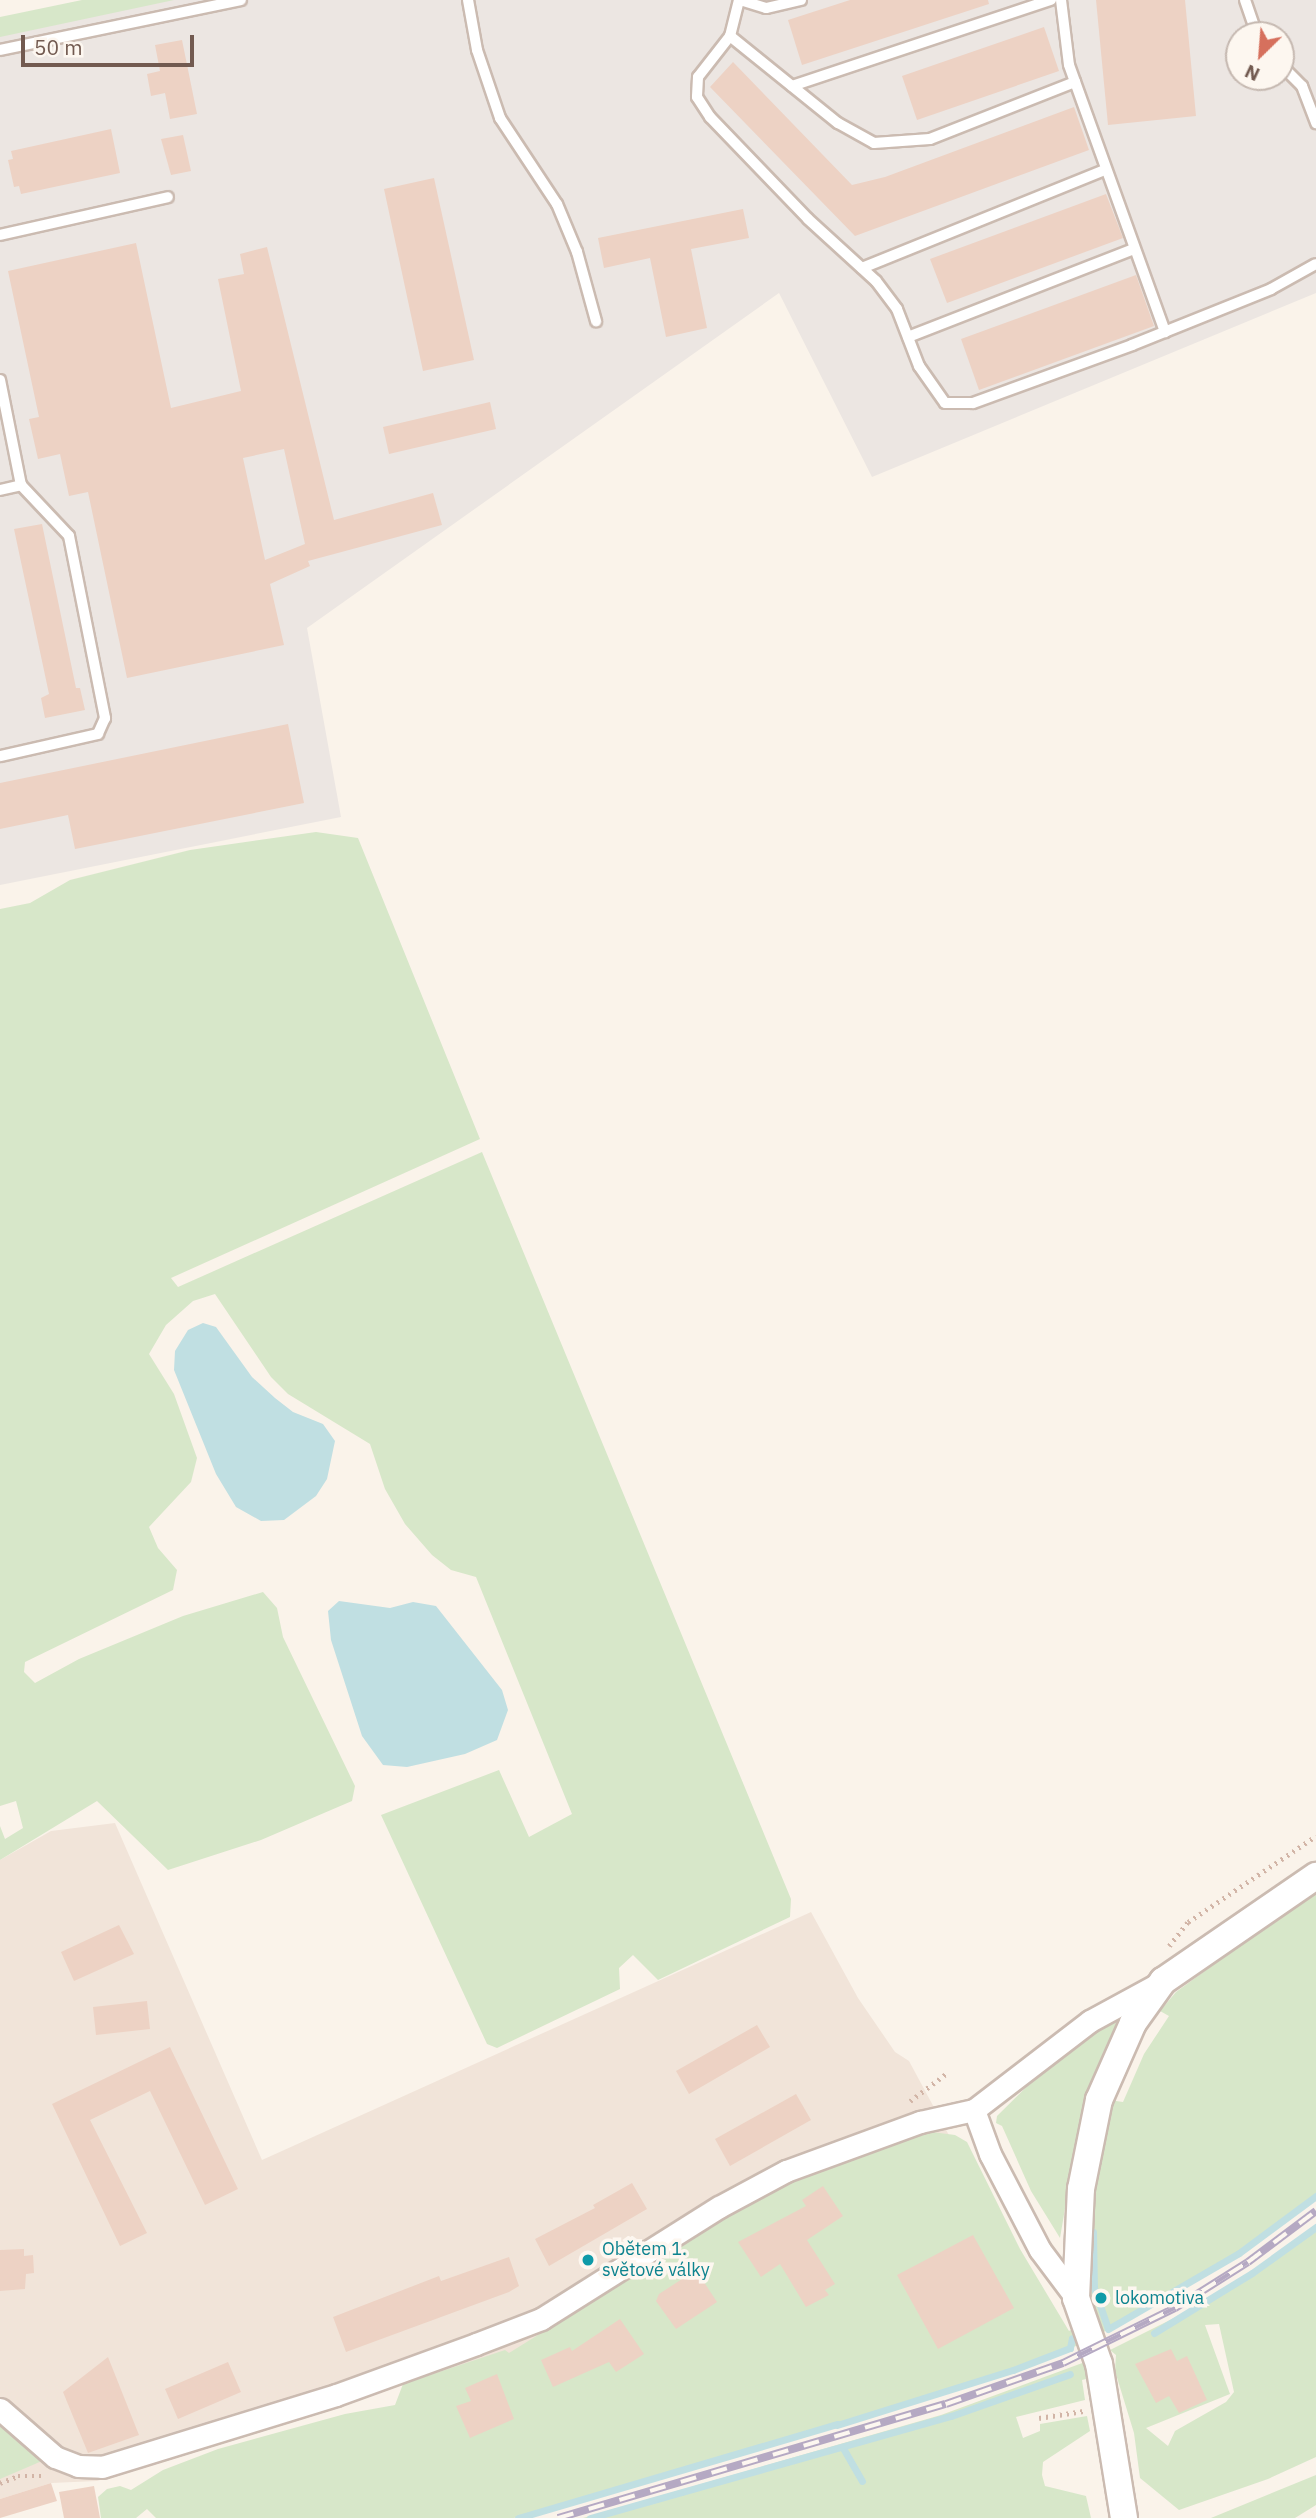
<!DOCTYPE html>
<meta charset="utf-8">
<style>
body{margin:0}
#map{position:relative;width:1316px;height:2518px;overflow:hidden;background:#faf3ea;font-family:"IBM Plex Sans",sans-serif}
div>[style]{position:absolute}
.residential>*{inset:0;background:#f1e4d9}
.industrial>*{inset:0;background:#ece6e2}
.green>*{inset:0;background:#d7e7c9}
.water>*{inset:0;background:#c0dfe2}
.stream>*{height:7px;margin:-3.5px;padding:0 3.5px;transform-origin:3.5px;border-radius:3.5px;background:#c0dfe2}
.building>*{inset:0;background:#edd2c4}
.path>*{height:4.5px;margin-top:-2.25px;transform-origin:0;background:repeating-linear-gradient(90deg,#d2b5a7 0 2px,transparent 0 7px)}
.roads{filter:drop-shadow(2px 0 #cbbbb1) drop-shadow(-2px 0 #cbbbb1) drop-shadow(0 2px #cbbbb1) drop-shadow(0 -2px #cbbbb1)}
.service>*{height:10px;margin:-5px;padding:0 5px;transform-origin:5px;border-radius:5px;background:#fff}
.minor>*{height:21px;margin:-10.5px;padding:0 10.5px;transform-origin:10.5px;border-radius:10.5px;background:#fff}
.tertiary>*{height:26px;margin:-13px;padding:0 13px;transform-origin:13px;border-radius:13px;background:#fff}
.rail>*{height:8px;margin-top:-4px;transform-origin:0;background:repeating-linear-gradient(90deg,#fdf7f0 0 16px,#b5a9c3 0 32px);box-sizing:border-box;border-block:2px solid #b5a9c3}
.dots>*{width:19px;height:19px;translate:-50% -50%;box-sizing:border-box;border:4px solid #fdf7f0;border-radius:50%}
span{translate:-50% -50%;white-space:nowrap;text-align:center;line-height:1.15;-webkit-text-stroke:7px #fdf7f0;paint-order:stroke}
.culture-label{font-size:18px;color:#0d838f}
.left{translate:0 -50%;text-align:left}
.north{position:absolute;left:1225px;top:21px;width:70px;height:70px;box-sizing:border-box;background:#fdf7f0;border:2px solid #c5b8b0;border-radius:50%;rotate:205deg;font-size:19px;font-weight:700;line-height:28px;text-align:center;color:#725a50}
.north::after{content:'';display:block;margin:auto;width:24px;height:32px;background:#d6705d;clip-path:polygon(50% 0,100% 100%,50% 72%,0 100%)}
.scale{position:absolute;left:21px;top:35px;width:173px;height:32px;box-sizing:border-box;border:4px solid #725a50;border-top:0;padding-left:9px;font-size:21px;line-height:24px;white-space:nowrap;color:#725a50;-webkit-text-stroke:5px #fdf7f0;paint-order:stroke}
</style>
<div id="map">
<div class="residential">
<div style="clip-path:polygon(115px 1823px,262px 2160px,811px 1912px,858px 1998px,895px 2052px,909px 2061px,1057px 2336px,426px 2377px,97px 2481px,51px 2483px,0 2499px,0 1860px,51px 1831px)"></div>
</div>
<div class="industrial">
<div style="clip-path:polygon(evenodd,129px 0,1316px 0,1316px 293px,872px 477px,779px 293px,307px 628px,341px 817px,0 885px,0 26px,129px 0,1239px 35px,1281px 35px,1281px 77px,1239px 77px,1239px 35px)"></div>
</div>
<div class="green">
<div style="clip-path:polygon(82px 0,174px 0,0 37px,0 17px)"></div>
<div style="clip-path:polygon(316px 832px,358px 838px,480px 1139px,171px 1278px,178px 1287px,482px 1152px,791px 1899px,790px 1917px,658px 1980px,633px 1955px,619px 1968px,620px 1989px,497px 2048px,487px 2044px,381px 1815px,499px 1770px,529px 1837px,572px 1814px,476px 1577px,451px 1570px,432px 1555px,405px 1524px,385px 1489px,370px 1444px,288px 1394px,271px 1377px,215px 1294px,193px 1301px,166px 1325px,149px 1354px,174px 1394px,197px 1458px,191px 1482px,149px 1527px,158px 1548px,177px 1570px,173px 1590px,25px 1662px,24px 1672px,35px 1683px,79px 1659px,183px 1616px,263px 1592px,277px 1608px,283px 1637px,355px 1786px,352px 1801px,261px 1840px,168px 1870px,97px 1801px,0 1860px,0 1826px,5px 1839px,23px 1828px,16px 1801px,0 1806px,0 909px,30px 903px,70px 880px,190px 850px)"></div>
<div style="clip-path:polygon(1316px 1890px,1316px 2196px,1239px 2253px,1102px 2333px,1090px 2293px,1087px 2213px,1109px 2100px,1123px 2102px,1144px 2054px,1169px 2016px,1160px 2011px,1176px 1992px)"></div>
<div style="clip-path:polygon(1116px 2016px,1123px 2019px,1081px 2115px,1060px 2238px,1031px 2191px,1002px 2126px,996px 2123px,997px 2116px,1070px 2044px)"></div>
<div style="clip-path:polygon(932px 2132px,955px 2135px,967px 2142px,1020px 2249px,1069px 2331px,1076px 2327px,1081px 2341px,1076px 2346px,960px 2388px,514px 2518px,156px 2518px,147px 2509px,136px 2518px,101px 2518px,98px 2497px,107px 2489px,120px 2486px,131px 2490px,163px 2470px,218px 2449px,345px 2414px,395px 2405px,403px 2384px,505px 2350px,509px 2353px,786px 2181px)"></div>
<div style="clip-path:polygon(evenodd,1316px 2227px,1316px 2457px,1268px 2479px,1179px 2510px,1140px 2478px,1134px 2433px,1115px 2371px,1116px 2355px,1110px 2350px,1204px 2303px,1316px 2227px,1219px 2324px,1234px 2392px,1226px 2402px,1175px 2431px,1168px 2446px,1146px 2428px,1230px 2394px,1205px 2325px,1219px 2324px)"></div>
<div style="clip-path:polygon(1085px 2362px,1090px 2378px,1082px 2380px,1085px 2400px,1016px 2417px,1023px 2438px,1040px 2431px,1040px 2424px,1087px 2416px,1090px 2431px,1043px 2462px,1042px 2475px,1045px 2486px,1086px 2496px,1091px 2518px,583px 2518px,941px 2415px)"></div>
<div style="clip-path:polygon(0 2425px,10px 2431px,42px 2461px,0 2479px)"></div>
<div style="clip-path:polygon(1316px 2475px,1316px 2505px,1295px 2518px,1211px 2518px)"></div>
</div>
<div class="water">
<div style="clip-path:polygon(203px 1323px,216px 1327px,252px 1377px,275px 1398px,293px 1412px,323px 1424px,335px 1441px,327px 1479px,316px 1496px,284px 1520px,261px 1521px,236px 1507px,216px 1474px,174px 1370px,175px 1351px,188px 1330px)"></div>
<div style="clip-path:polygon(339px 1601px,390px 1608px,413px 1602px,436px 1606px,502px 1690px,508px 1710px,497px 1740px,465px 1754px,407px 1767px,383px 1765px,362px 1736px,331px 1640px,328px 1611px)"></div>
</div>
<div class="stream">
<div style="left:1093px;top:2232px;width:56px;rotate:89deg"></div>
<div style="left:1094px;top:2288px;width:43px;rotate:71.1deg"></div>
<div style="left:1108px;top:2329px;width:151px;rotate:-30.1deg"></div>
<div style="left:1239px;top:2253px;width:96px;rotate:-36.5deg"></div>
<div style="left:1154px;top:2333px;width:115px;rotate:-31.5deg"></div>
<div style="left:1252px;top:2273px;width:79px;rotate:-35.7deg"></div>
<div style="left:837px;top:2425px;width:184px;rotate:-17.4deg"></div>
<div style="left:1013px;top:2370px;width:61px;rotate:-21.1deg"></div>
<div style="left:1070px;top:2348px;width:10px;rotate:-79deg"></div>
<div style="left:843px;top:2448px;width:38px;rotate:60deg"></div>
<div style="left:518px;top:2518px;width:333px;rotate:-16.4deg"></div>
<div style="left:590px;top:2518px;width:375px;rotate:-15.8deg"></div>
<div style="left:951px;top:2416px;width:126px;rotate:-19.4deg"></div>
</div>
<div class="building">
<div style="clip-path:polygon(850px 0,988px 0,989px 4px,802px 65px,788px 20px)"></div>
<div style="clip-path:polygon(1096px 0,1185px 0,1196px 116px,1108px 125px)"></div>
<div style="clip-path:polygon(1044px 27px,1059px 71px,917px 120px,902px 76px)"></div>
<div style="clip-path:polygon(182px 40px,197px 114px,170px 119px,165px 93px,151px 96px,147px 74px,160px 71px,155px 45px)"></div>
<div style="clip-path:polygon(733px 62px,852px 185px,885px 177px,1074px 107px,1089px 150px,855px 236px,710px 87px)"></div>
<div style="clip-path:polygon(111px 129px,120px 173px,21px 194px,19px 186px,14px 187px,8px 160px,13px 159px,11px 151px)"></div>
<div style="clip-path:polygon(183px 135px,191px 171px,171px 175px,161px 139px)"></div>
<div style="clip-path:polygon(434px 178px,474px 360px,423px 371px,384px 189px)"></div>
<div style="clip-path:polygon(1106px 194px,1123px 238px,947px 303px,930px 259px)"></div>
<div style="clip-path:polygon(743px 209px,749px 238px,691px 249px,707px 328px,666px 337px,650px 258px,604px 268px,598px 238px)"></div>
<div style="clip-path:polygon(evenodd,136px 243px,171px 408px,241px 391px,218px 279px,244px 274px,240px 254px,267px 247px,334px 520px,433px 493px,442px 525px,308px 561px,310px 566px,270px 584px,284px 645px,127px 678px,88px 492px,69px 496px,60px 454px,38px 459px,29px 419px,39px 417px,8px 271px,136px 243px,284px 449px,305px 544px,265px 560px,243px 458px,284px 449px)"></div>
<div style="clip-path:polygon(1136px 275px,1154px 326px,979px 390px,961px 339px)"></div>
<div style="clip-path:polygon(490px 402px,496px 429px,389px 454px,383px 427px)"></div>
<div style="clip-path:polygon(42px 524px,76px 688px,80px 688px,85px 710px,45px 718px,41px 698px,49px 694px,14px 529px)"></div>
<div style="clip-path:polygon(288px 724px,304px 803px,75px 849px,68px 815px,0 829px,0 783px)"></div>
<div style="clip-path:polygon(119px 1925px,134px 1954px,74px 1981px,61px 1952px)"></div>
<div style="clip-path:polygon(147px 2001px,150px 2029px,96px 2035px,93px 2007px)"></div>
<div style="clip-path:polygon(757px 2025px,770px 2047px,689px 2094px,676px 2071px)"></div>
<div style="clip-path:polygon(170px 2047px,238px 2189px,205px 2205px,150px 2091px,90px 2120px,147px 2233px,120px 2246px,52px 2104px)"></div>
<div style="clip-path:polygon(796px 2094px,811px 2120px,730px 2166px,715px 2139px)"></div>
<div style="clip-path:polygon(632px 2183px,647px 2209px,549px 2266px,535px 2239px,595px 2208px,593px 2205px)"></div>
<div style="clip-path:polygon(823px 2186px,843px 2216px,807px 2240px,835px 2284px,825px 2290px,829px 2295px,806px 2307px,780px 2264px,761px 2277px,738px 2242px,806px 2206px,802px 2200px)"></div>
<div style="clip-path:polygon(973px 2235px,1014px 2308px,938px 2349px,897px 2275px)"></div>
<div style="clip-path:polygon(24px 2249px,24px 2256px,33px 2255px,34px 2273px,26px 2274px,25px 2289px,0 2291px,0 2250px)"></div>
<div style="clip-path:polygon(509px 2257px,519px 2286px,509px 2292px,346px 2352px,333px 2317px,439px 2276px,441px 2281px)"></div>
<div style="clip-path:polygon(696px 2270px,717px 2302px,676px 2329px,656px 2301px,659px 2294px)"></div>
<div style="clip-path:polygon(620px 2319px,644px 2354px,616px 2372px,609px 2362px,553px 2387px,541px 2360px,570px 2347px,572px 2351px)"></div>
<div style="clip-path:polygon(1171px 2349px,1177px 2361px,1187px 2356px,1207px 2400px,1179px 2413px,1169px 2396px,1156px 2403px,1135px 2364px)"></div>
<div style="clip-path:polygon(108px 2357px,139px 2435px,88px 2453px,63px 2392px)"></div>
<div style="clip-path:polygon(228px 2362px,241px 2392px,178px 2419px,165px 2389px)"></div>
<div style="clip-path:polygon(497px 2374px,514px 2419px,470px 2438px,456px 2406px,471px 2401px,465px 2388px)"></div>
<div style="clip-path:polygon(51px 2483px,57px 2501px,0 2518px,0 2499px)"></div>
<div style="clip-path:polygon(94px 2486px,100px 2518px,64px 2518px,59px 2492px)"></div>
</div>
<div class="path">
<div style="left:1169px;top:1946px;width:31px;rotate:-52deg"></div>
<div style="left:1188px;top:1922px;width:154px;rotate:-33.9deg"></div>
<div style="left:910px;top:2101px;width:46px;rotate:-37.1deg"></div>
<div style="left:1039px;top:2418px;width:45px;rotate:-9deg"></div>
<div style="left:0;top:2483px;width:19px;rotate:-21deg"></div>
<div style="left:18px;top:2476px;width:26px"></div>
</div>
<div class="roads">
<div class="service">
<div style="left:468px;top:0;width:51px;rotate:79.8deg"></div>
<div style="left:477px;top:50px;width:72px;rotate:71.3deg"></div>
<div style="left:500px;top:118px;width:103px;rotate:56.5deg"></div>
<div style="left:557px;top:204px;width:52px;rotate:67.4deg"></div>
<div style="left:577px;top:252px;width:72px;rotate:74.6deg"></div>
<div style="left:801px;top:0;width:36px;rotate:167deg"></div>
<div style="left:766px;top:8px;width:28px;rotate:-163deg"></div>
<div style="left:739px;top:0;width:37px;rotate:104deg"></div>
<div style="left:730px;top:36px;width:52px;rotate:128deg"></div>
<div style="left:698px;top:77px;width:20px;rotate:93deg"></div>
<div style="left:697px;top:97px;width:24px;rotate:57deg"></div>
<div style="left:710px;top:117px;width:141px;rotate:46.1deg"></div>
<div style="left:808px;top:219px;width:92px;rotate:42.4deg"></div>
<div style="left:876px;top:281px;width:35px;rotate:53deg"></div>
<div style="left:897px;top:309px;width:61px;rotate:68.9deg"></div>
<div style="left:919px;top:366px;width:45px;rotate:54.9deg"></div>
<div style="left:945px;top:403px;width:28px"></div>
<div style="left:973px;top:403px;width:169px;rotate:-20deg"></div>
<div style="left:1132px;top:345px;width:150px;rotate:-21.9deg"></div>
<div style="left:1271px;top:289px;width:51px;rotate:-29.1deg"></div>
<div style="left:1061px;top:0;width:65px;rotate:83deg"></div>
<div style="left:1069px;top:65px;width:284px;rotate:70.2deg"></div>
<div style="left:1245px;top:0;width:37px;rotate:71deg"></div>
<div style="left:730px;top:36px;width:139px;rotate:38.9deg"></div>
<div style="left:838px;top:123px;width:41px;rotate:29.1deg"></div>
<div style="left:874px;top:143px;width:56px;rotate:-4.1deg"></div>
<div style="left:930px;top:139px;width:156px;rotate:-21.5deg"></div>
<div style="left:0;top:50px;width:246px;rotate:-11.7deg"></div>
<div style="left:1281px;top:65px;width:30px;rotate:45deg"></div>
<div style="left:1302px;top:86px;width:40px;rotate:69deg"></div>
<div style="left:792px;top:86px;width:273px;rotate:-18.4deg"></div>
<div style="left:0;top:235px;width:172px;rotate:-12.7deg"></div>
<div style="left:862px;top:268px;width:262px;rotate:-22deg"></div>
<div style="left:908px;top:337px;width:243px;rotate:-21.3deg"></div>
<div style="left:0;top:380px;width:107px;rotate:78.7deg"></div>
<div style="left:21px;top:485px;width:70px;rotate:46.7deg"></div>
<div style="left:69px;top:536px;width:186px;rotate:78.8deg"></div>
<div style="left:105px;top:718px;width:17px;rotate:114deg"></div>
<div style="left:98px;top:734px;width:100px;rotate:167.3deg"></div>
<div style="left:0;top:490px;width:22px;rotate:-13deg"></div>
</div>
<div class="minor">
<div style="left:974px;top:2110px;width:47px;rotate:70deg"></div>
<div style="left:990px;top:2154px;width:108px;rotate:62.5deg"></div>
<div style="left:1040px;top:2250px;width:60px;rotate:53.1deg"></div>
<div style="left:0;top:2409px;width:73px;rotate:41.1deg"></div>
<div style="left:55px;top:2457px;width:25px;rotate:21deg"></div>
<div style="left:78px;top:2466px;width:24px;rotate:2deg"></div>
<div style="left:102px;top:2467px;width:245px;rotate:-17.1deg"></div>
<div style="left:336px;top:2395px;width:149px;rotate:-20deg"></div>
<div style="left:476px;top:2344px;width:70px;rotate:-21deg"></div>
<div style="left:541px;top:2319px;width:210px;rotate:-32.2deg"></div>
<div style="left:719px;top:2207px;width:76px;rotate:-28.2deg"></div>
<div style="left:786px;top:2171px;width:143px;rotate:-20.1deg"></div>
<div style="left:920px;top:2122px;width:55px;rotate:-12.5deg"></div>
<div style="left:974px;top:2110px;width:146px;rotate:-37.5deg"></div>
<div style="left:1090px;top:2021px;width:80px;rotate:-28.5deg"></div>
</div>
<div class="tertiary">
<div style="left:1124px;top:2518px;width:156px;rotate:-99.2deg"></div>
<div style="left:1099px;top:2364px;width:70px;rotate:-109.2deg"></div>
<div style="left:1076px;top:2298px;width:109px;rotate:-87.4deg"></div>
<div style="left:1081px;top:2189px;width:91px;rotate:-78.6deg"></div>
<div style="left:1099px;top:2100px;width:84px;rotate:-66.2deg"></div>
<div style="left:1133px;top:2023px;width:52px;rotate:-54.5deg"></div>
<div style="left:1163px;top:1981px;width:186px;rotate:-34.5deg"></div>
</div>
</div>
<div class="rail">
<div style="left:558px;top:2518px;width:404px;rotate:-16.4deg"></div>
<div style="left:946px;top:2404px;width:124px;rotate:-19.3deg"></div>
<div style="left:1063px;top:2363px;width:125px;rotate:-26.2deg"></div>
<div style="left:1175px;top:2308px;width:86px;rotate:-32.2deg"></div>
<div style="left:1248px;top:2262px;width:85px;rotate:-36.9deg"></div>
</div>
<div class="dots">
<div style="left:588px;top:2260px;background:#0f9aa8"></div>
<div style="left:1101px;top:2298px;background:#0f9aa8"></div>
</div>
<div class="culture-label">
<span class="left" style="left:602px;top:2260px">Obětem 1.<br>světové války</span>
<span class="left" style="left:1115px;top:2298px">lokomotiva</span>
</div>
<div class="north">N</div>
<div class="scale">50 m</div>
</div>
